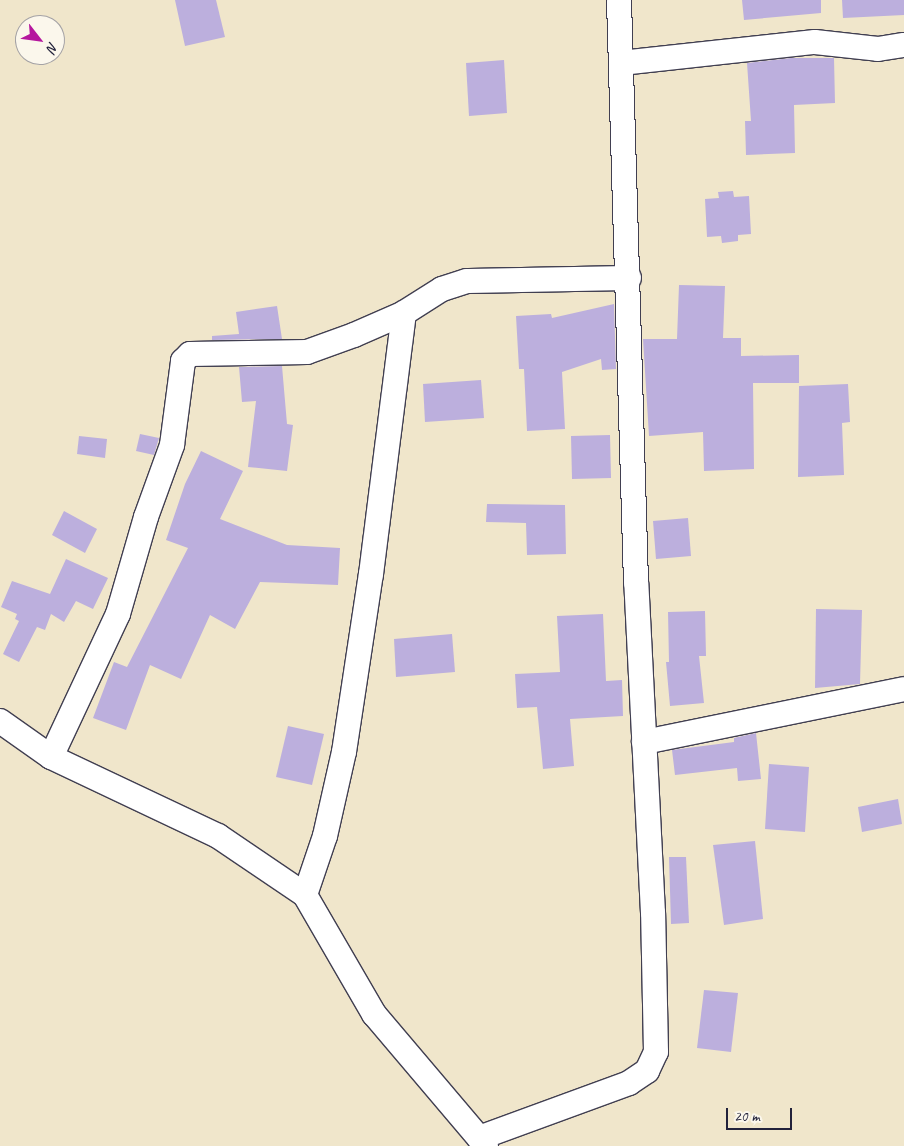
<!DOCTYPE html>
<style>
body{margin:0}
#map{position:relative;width:904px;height:1146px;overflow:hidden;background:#f0e6cb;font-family:Caveat,sans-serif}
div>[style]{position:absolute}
.building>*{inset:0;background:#bcafdd}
.roads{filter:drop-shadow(1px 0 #413f51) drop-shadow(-1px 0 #413f51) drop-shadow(0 1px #413f51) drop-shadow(0 -1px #413f51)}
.minor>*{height:24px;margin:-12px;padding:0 12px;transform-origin:12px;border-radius:12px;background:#fff}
span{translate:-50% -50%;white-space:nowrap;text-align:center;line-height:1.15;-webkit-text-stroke:5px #fbf7ec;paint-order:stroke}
.north{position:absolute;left:15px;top:15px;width:50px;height:50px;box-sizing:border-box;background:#fbf7ec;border:1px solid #a4a2a5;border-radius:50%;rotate:120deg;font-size:14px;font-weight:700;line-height:20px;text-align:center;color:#22223b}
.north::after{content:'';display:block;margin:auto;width:18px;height:22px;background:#b5179e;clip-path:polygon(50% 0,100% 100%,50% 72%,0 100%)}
.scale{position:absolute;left:726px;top:1108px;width:66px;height:22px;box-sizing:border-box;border:2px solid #22223b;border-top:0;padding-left:6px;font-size:15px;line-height:18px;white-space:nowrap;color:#22223b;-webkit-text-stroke:4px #fbf7ec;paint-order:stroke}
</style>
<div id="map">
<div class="building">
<div style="clip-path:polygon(175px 0,216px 0,225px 37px,185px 46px)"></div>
<div style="clip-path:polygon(742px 0,821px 0,821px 13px,744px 20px)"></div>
<div style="clip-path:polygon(842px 0,904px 0,904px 15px,843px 18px)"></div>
<div style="clip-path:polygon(791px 58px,834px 58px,835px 103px,794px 105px,795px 153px,746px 155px,745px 121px,751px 121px,747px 63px)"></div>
<div style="clip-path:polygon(504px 60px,507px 113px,469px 116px,466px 63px)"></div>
<div style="clip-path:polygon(733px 191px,734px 197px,749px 196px,751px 234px,738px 235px,738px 241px,722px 243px,721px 236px,707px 237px,705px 199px,719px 198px,718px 192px)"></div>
<div style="clip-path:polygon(679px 285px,725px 286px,723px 338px,741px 338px,741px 356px,799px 355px,799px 383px,753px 383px,754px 469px,704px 471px,703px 432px,649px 436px,643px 339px,677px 339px)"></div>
<div style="clip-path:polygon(614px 304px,616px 369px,602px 370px,601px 359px,562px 372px,565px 429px,527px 431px,524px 369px,519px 369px,516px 316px,551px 314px,552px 318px)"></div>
<div style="clip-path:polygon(277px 306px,282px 339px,212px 340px,212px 336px,239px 334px,236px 312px)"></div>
<div style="clip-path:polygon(282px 366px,287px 424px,293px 425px,287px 471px,248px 467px,256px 401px,242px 402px,239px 367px)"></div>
<div style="clip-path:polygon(481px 380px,484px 418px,425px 422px,423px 384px)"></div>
<div style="clip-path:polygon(848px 384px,850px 422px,842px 423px,844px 475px,798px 477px,799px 386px)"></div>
<div style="clip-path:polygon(140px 434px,159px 438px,154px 455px,136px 451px)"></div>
<div style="clip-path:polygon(610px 435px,611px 478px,572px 479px,571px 436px)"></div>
<div style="clip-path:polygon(79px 436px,107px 439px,105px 458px,77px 454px)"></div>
<div style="clip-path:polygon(201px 451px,243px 471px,220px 519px,287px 545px,340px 548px,338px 585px,260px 582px,235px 629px,210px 615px,181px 679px,150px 665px,126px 730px,93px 718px,114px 662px,127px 667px,188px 548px,166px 540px,185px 484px)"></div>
<div style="clip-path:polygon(487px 504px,565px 505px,566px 554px,527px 555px,526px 523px,486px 522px)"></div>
<div style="clip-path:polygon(64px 511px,97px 529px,85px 553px,52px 535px)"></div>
<div style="clip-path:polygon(688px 518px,691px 556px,656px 559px,653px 521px)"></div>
<div style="clip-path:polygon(66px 559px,108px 578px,93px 609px,76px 601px,64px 622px,51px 614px,45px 630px,37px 627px,19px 662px,3px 654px,19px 621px,15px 619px,17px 614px,1px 607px,12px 581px,50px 594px)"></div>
<div style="clip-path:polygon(816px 609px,862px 610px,860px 684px,815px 688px)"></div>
<div style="clip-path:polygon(705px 611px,706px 656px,699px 656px,704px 703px,670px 706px,666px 662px,669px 662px,668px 612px)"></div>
<div style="clip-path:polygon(603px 614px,606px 681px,622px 680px,623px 716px,570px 719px,574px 766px,543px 769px,537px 707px,517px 708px,515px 674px,560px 672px,557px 616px)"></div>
<div style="clip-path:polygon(452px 634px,455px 672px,396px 677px,394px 639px)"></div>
<div style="clip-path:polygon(288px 726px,324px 734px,312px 785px,276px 777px)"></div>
<div style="clip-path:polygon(756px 733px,761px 779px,738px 781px,737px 768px,675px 775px,672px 750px,734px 742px,734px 738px)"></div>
<div style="clip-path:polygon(769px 764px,809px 767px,805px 832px,765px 829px)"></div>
<div style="clip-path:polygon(898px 799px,902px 824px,862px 832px,858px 807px)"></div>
<div style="clip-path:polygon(755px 841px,763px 919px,724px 925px,713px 845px)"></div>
<div style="clip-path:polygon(669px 857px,686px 857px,689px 923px,671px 924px)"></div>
<div style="clip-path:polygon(704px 990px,738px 993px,731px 1052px,697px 1048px)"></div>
</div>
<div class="roads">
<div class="minor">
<div style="left:621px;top:63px;width:195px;rotate:-6.2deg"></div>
<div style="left:815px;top:42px;width:63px;rotate:6.3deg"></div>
<div style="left:878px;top:49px;width:26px;rotate:-9deg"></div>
<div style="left:0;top:721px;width:62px;rotate:35.2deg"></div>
<div style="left:51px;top:757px;width:185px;rotate:25.3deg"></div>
<div style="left:218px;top:836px;width:105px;rotate:34.1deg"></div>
<div style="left:305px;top:895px;width:138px;rotate:59.9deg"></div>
<div style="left:374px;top:1014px;width:173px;rotate:49.7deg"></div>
<div style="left:644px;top:742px;width:265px;rotate:-11.5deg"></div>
<div style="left:51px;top:757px;width:158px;rotate:-64.9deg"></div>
<div style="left:118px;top:614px;width:101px;rotate:-73.9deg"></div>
<div style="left:146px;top:517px;width:77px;rotate:-70.1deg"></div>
<div style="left:172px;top:445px;width:85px;rotate:-82.5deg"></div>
<div style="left:183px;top:361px;width:10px;rotate:-45deg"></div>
<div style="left:190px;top:354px;width:117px;rotate:-1deg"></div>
<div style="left:307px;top:352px;width:50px;rotate:-19.9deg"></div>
<div style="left:354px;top:335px;width:55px;rotate:-23.7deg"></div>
<div style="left:404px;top:313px;width:45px;rotate:-32.3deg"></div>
<div style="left:442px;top:289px;width:26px;rotate:-18deg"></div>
<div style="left:467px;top:281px;width:162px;rotate:-1.1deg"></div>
<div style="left:305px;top:895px;width:62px;rotate:-71.3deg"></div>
<div style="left:325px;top:836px;width:86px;rotate:-77.3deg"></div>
<div style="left:344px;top:752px;width:180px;rotate:-81.4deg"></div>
<div style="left:371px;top:574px;width:263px;rotate:-82.8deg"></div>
<div style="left:479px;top:1138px;width:160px;rotate:-20.1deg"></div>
<div style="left:629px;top:1083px;width:22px;rotate:-34deg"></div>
<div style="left:647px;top:1071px;width:21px;rotate:-65deg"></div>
<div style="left:656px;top:1052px;width:139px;rotate:-91.2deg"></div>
<div style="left:653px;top:913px;width:330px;rotate:-92.9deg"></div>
<div style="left:636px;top:583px;width:583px;rotate:-91.67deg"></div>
</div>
</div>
<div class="north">N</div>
<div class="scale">20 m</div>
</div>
